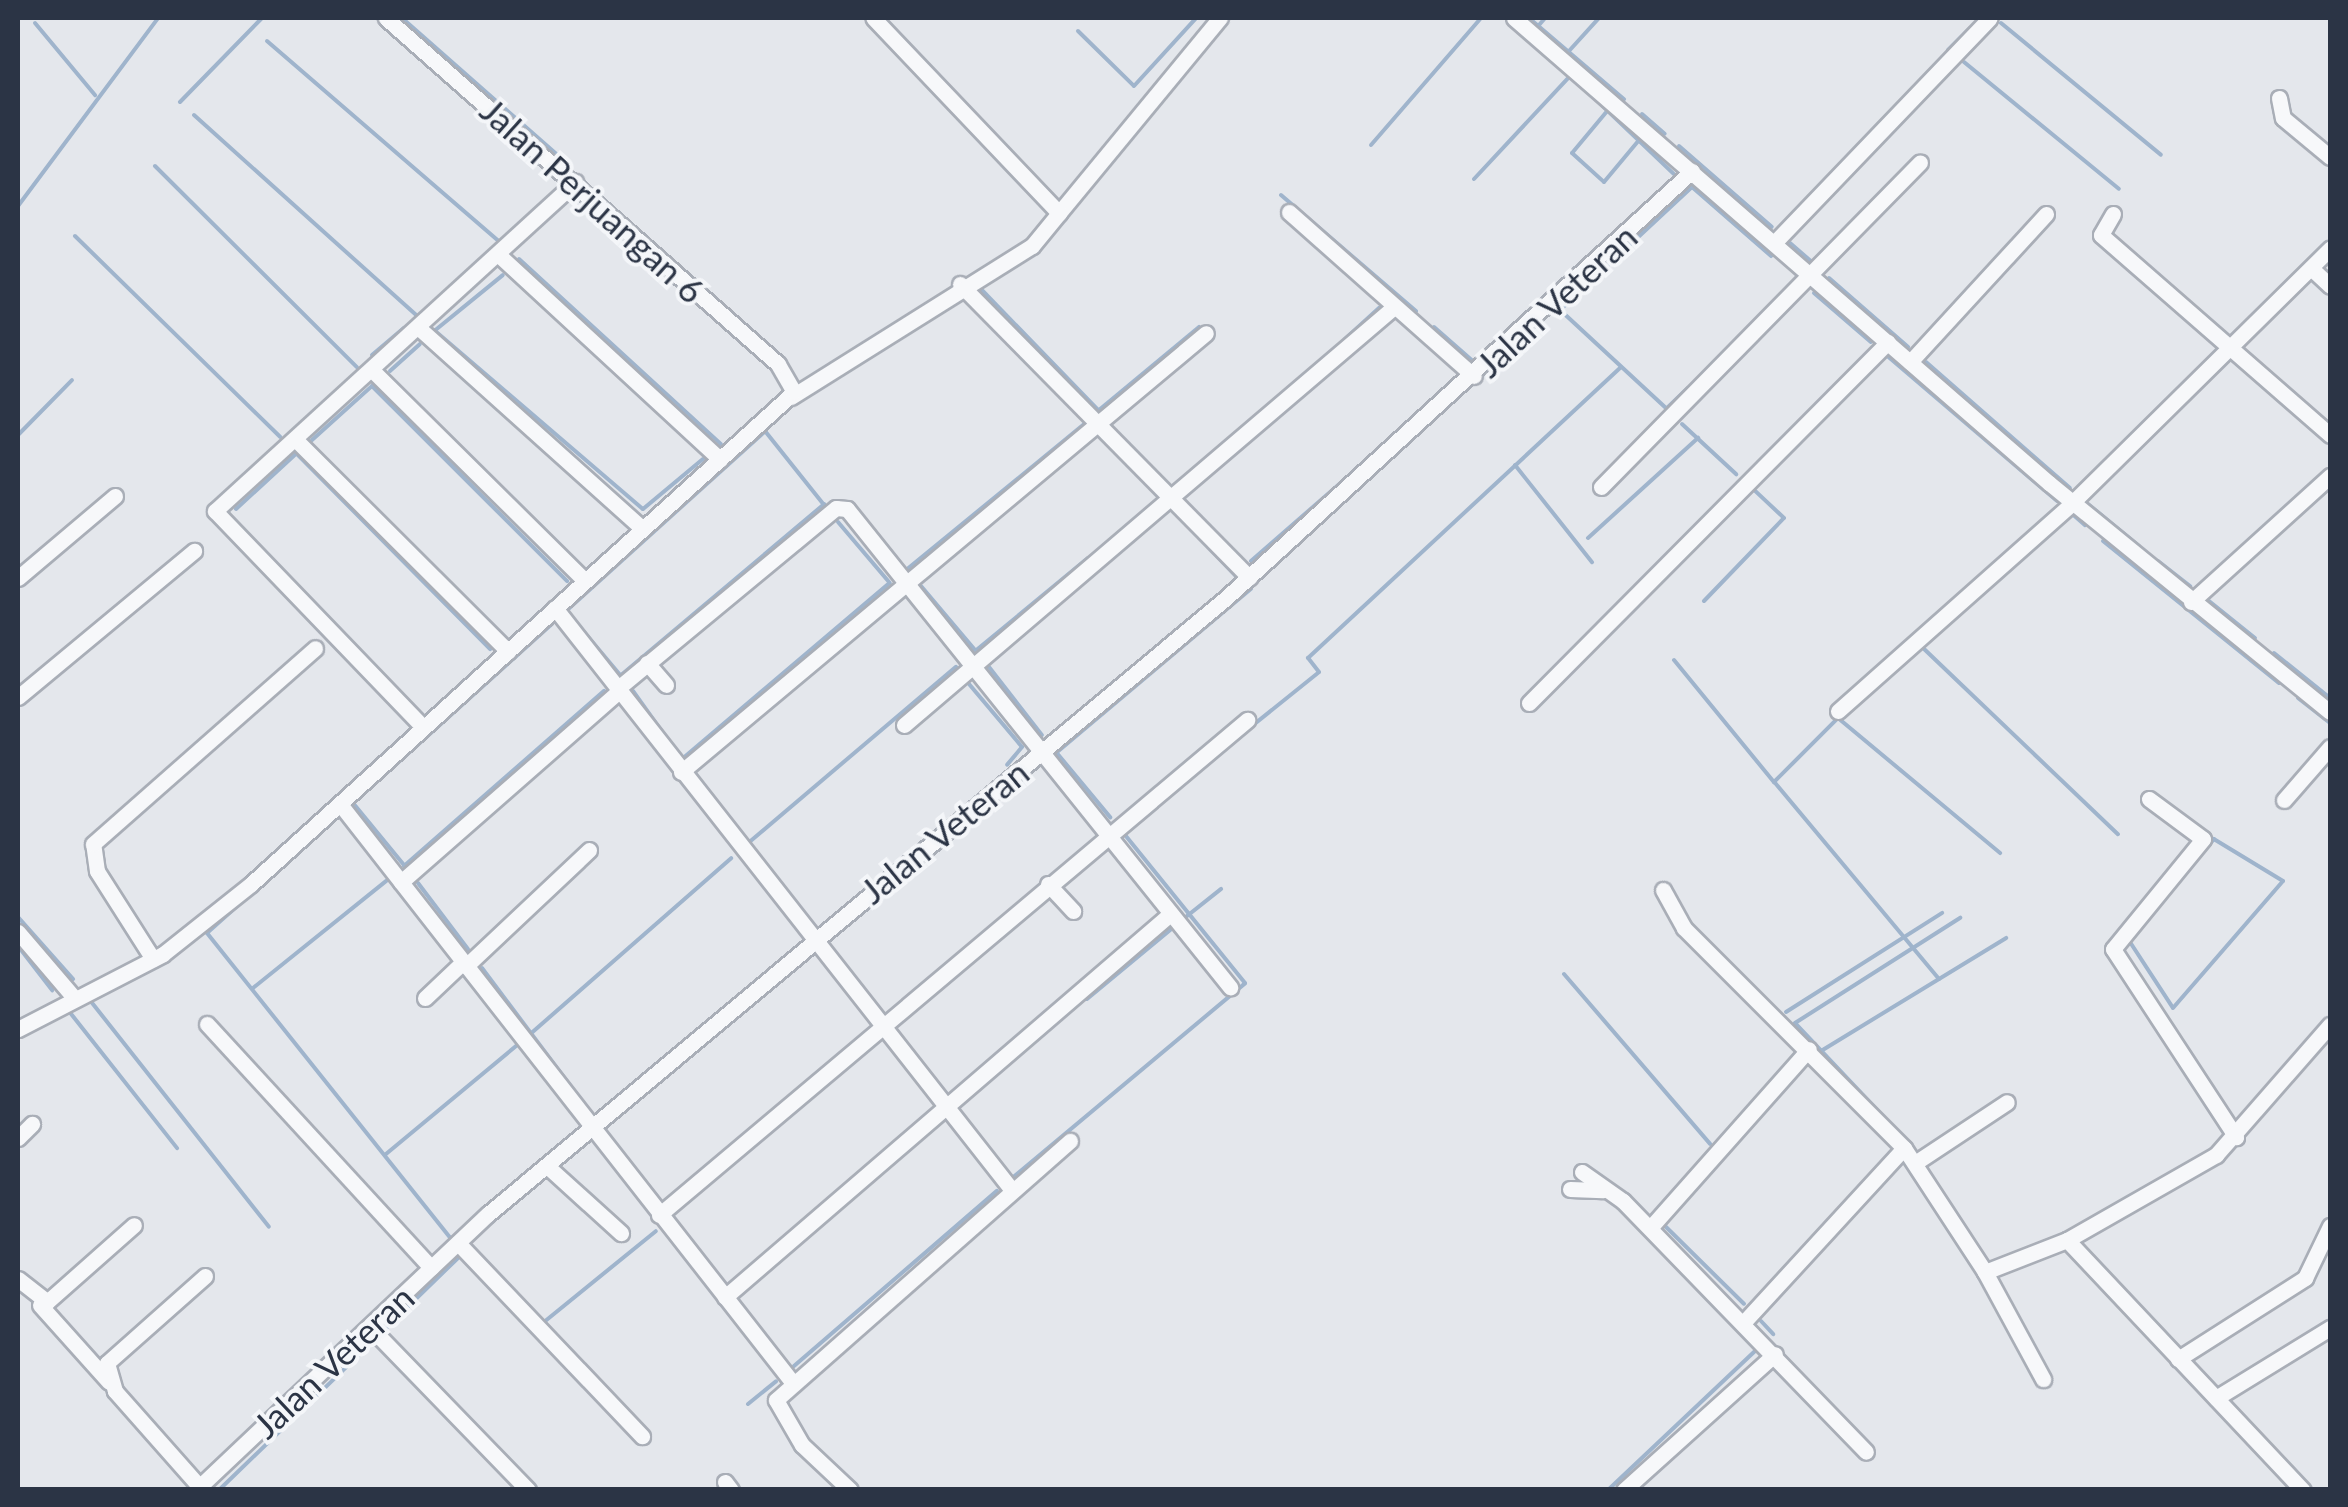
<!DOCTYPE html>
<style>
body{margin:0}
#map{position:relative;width:2348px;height:1507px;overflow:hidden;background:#e4e7ec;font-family:Lato,sans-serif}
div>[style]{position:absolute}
.stream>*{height:4px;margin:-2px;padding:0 2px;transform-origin:2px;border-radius:2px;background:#9fb4cc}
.roads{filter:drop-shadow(2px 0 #a9aeb7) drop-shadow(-2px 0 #a9aeb7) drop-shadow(0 2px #a9aeb7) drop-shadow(0 -2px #a9aeb7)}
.minor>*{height:15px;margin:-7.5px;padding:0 7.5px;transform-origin:7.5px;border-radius:7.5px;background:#f7f8fa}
span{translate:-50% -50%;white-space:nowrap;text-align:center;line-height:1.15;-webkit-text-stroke:8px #f4f6f9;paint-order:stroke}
.street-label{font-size:35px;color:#2b3445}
.frame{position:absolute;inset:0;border:20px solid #2b3445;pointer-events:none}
</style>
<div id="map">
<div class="stream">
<div style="left:31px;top:18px;width:8px"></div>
<div style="left:402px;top:18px;width:216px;rotate:41.4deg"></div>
<div style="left:1529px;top:18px;width:125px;rotate:40.5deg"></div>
<div style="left:35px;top:23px;width:94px;rotate:50.2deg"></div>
<div style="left:2001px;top:23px;width:207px;rotate:39.5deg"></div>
<div style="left:1539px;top:25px;width:9px;rotate:-49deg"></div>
<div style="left:1078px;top:31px;width:78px;rotate:44.5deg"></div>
<div style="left:1134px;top:86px;width:92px;rotate:-47.6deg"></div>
<div style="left:267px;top:41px;width:309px;rotate:40.8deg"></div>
<div style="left:1948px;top:50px;width:31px;rotate:-45deg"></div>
<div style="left:1569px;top:51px;width:45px;rotate:-47.7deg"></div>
<div style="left:1964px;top:62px;width:200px;rotate:39.3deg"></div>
<div style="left:1589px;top:93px;width:120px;rotate:43.7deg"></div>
<div style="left:180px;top:102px;width:117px;rotate:-45.7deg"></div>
<div style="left:1608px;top:110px;width:56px;rotate:129.9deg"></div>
<div style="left:1572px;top:153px;width:43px;rotate:42.2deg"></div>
<div style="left:1604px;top:182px;width:56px;rotate:-50.1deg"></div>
<div style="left:1642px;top:114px;width:30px;rotate:41deg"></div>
<div style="left:194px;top:115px;width:302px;rotate:42deg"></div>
<div style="left:1371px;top:145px;width:168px;rotate:-49.1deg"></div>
<div style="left:1679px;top:146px;width:123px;rotate:41.1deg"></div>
<div style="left:155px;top:166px;width:285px;rotate:44.9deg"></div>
<div style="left:1474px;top:179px;width:141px;rotate:-47deg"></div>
<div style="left:1281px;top:195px;width:178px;rotate:40.7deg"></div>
<div style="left:18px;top:206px;width:234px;rotate:-53.3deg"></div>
<div style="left:75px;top:236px;width:287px;rotate:44.4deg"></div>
<div style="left:1790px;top:243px;width:29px;rotate:41deg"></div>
<div style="left:519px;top:259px;width:274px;rotate:42.5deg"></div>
<div style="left:971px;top:278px;width:16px;rotate:-38deg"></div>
<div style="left:1829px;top:278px;width:105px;rotate:41.1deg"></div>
<div style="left:977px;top:285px;width:175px;rotate:45.9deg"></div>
<div style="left:1814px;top:293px;width:75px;rotate:40.7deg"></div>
<div style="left:1434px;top:327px;width:55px;rotate:41.3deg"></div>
<div style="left:434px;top:330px;width:275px;rotate:40.6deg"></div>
<div style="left:643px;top:509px;width:78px;rotate:-39.8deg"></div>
<div style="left:433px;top:332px;width:90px;rotate:-39.2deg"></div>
<div style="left:1345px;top:339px;width:46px;rotate:-42.4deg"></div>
<div style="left:1885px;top:354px;width:226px;rotate:40.5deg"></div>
<div style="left:372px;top:355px;width:42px;rotate:-40.2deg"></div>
<div style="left:1926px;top:362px;width:191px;rotate:41.2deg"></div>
<div style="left:390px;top:371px;width:40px;rotate:-42deg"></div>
<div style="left:372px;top:386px;width:276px;rotate:45deg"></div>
<div style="left:1666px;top:409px;width:30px;rotate:-44deg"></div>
<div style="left:1667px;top:409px;width:146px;rotate:-137.2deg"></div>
<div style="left:1560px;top:310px;width:180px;rotate:-43deg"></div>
<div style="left:1692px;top:187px;width:105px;rotate:41.1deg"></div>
<div style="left:1099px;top:410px;width:130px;rotate:-39.7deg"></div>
<div style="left:1682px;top:424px;width:74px;rotate:42.8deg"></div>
<div style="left:18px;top:435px;width:77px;rotate:-45.5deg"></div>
<div style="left:312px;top:440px;width:82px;rotate:-42deg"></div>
<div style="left:296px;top:453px;width:276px;rotate:45.3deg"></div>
<div style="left:1515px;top:465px;width:124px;rotate:51.6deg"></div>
<div style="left:2088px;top:504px;width:66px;rotate:39.5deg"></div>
<div style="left:236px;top:509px;width:83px;rotate:-42.6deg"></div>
<div style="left:2070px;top:512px;width:20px;rotate:41deg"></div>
<div style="left:1176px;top:513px;width:87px;rotate:46.4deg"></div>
<div style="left:838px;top:522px;width:80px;rotate:49.6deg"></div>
<div style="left:1588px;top:538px;width:149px;rotate:-42.3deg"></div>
<div style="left:2103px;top:541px;width:226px;rotate:38.9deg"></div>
<div style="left:1251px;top:561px;width:126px;rotate:-41.1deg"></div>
<div style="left:2158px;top:561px;width:41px;rotate:38deg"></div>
<div style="left:906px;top:570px;width:235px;rotate:-39.3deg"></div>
<div style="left:921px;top:586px;width:85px;rotate:49.8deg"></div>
<div style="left:1704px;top:601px;width:115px;rotate:-46.1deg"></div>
<div style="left:1784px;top:518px;width:44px;rotate:-136.8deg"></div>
<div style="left:2209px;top:601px;width:59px;rotate:38.8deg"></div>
<div style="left:565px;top:612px;width:270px;rotate:-42.1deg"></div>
<div style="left:765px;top:431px;width:95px;rotate:51.4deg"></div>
<div style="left:579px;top:626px;width:65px;rotate:50deg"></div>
<div style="left:1922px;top:647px;width:271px;rotate:43.7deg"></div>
<div style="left:974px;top:652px;width:148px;rotate:-39.5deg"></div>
<div style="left:2274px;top:653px;width:72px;rotate:38.8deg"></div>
<div style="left:1674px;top:660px;width:158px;rotate:50.7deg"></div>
<div style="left:989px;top:667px;width:86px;rotate:52.1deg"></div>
<div style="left:620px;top:676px;width:267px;rotate:-40.1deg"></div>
<div style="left:969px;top:684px;width:82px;rotate:49.9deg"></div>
<div style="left:1022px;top:747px;width:23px;rotate:130deg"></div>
<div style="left:633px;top:691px;width:65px;rotate:54.4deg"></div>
<div style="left:2298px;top:698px;width:41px;rotate:38deg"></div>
<div style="left:1237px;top:738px;width:105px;rotate:-38.8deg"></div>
<div style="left:1319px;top:672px;width:18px;rotate:-128deg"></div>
<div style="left:1308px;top:658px;width:427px;rotate:-42.9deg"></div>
<div style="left:1056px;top:752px;width:85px;rotate:50.3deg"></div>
<div style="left:1056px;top:753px;width:255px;rotate:-40.1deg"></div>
<div style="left:682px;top:759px;width:270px;rotate:-40.3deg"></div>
<div style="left:353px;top:803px;width:80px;rotate:50.6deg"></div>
<div style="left:352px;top:804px;width:269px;rotate:-42deg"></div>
<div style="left:747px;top:844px;width:274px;rotate:-40.3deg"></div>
<div style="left:404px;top:866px;width:266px;rotate:-41.2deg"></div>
<div style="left:269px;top:878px;width:90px;rotate:-41.8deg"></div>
<div style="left:418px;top:883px;width:83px;rotate:52.9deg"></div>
<div style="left:254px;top:891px;width:63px;rotate:138.2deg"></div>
<div style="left:207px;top:933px;width:393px;rotate:51.4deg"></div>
<div style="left:18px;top:917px;width:83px;rotate:48.4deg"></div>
<div style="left:1182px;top:920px;width:50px;rotate:-38.5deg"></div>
<div style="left:2128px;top:939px;width:82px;rotate:56.9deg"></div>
<div style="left:2173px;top:1008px;width:168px;rotate:-49.1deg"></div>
<div style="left:2283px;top:881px;width:81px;rotate:-148.7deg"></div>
<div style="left:2214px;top:839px;width:34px;rotate:130deg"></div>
<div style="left:18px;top:946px;width:56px;rotate:52.3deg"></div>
<div style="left:482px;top:968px;width:180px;rotate:53.1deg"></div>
<div style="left:1564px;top:974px;width:224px;rotate:49.3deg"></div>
<div style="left:1939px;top:979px;width:257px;rotate:-129.9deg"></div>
<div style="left:1774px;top:782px;width:91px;rotate:-45deg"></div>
<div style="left:1838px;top:718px;width:211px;rotate:39.8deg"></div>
<div style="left:253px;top:988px;width:171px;rotate:-38.8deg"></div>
<div style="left:89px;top:999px;width:290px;rotate:51.7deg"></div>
<div style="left:1087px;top:999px;width:114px;rotate:-39.7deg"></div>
<div style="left:68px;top:1010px;width:176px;rotate:51.7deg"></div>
<div style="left:1786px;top:1012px;width:185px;rotate:-32.4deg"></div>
<div style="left:528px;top:1036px;width:270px;rotate:-41.2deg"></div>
<div style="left:1821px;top:1051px;width:217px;rotate:-31.4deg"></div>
<div style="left:1884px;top:1117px;width:129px;rotate:-133.4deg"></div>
<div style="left:1795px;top:1023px;width:196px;rotate:-32.5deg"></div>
<div style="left:386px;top:1154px;width:175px;rotate:-39.7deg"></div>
<div style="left:624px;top:1155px;width:56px;rotate:51.5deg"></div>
<div style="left:1011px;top:1179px;width:305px;rotate:-39.9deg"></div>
<div style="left:1245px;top:983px;width:196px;rotate:-129deg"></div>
<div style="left:1662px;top:1223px;width:115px;rotate:44.6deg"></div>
<div style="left:1761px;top:1321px;width:18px;rotate:47deg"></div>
<div style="left:544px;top:1322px;width:144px;rotate:-39.1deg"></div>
<div style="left:387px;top:1327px;width:103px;rotate:-44.2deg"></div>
<div style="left:794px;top:1366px;width:268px;rotate:-40.8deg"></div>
<div style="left:748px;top:1404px;width:36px;rotate:-39deg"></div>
<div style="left:219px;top:1490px;width:210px;rotate:-44deg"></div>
<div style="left:1608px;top:1490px;width:202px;rotate:-43.4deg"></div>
</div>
<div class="roads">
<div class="minor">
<div style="left:1514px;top:18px;width:709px;rotate:41deg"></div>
<div style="left:2049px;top:483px;width:362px;rotate:39.2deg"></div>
<div style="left:2279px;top:98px;width:20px;rotate:79deg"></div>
<div style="left:2283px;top:118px;width:61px;rotate:39.7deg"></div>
<div style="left:1289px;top:212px;width:247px;rotate:41.6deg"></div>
<div style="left:1059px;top:213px;width:253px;rotate:-50.5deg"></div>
<div style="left:2113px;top:214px;width:24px;rotate:120deg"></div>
<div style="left:2101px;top:235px;width:304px;rotate:41.1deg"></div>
<div style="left:1775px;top:242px;width:310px;rotate:-46.2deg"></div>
<div style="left:502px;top:258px;width:297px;rotate:42.7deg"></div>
<div style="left:2311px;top:268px;width:26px;rotate:43deg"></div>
<div style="left:960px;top:284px;width:412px;rotate:45.4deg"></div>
<div style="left:420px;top:329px;width:297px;rotate:41.9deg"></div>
<div style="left:1910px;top:362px;width:201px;rotate:-47.4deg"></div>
<div style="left:372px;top:370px;width:298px;rotate:44.7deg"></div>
<div style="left:791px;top:397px;width:284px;rotate:-32.1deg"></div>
<div style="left:1032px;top:246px;width:43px;rotate:-50.7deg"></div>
<div style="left:1059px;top:213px;width:269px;rotate:-133.6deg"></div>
<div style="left:295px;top:439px;width:301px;rotate:44.9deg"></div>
<div style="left:1601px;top:487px;width:455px;rotate:-45.5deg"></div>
<div style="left:18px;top:578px;width:127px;rotate:-40.2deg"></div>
<div style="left:2191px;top:602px;width:188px;rotate:-42.2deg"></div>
<div style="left:555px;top:608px;width:740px;rotate:51.86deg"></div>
<div style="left:647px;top:663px;width:29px;rotate:49deg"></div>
<div style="left:617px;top:689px;width:284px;rotate:-39.6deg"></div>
<div style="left:836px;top:508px;width:11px;rotate:5deg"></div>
<div style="left:847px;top:509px;width:613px;rotate:51.3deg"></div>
<div style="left:18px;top:697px;width:229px;rotate:-39.7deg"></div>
<div style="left:1529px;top:703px;width:509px;rotate:-45.16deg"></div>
<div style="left:1838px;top:711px;width:314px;rotate:-41.6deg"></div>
<div style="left:2073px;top:502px;width:361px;rotate:-44.6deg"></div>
<div style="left:904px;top:725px;width:644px;rotate:-40.47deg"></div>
<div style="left:423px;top:727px;width:300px;rotate:-133.9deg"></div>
<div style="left:215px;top:511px;width:488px;rotate:-42.4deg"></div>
<div style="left:681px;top:772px;width:684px;rotate:-39.9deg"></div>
<div style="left:2149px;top:799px;width:67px;rotate:36.5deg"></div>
<div style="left:2203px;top:839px;width:142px;rotate:129.3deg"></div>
<div style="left:2113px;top:949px;width:225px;rotate:56.8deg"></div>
<div style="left:2284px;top:800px;width:70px;rotate:-49deg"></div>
<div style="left:340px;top:804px;width:734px;rotate:51.97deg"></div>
<div style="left:401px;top:882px;width:290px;rotate:-41.2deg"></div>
<div style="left:1048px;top:884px;width:37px;rotate:47deg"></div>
<div style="left:1663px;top:890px;width:43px;rotate:61.1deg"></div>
<div style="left:1684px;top:928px;width:311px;rotate:45deg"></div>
<div style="left:1904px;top:1148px;width:148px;rotate:56.8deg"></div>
<div style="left:1985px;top:1272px;width:88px;rotate:-21.3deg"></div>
<div style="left:2067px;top:1240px;width:172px;rotate:-29.7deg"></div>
<div style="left:2216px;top:1155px;width:173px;rotate:-48.8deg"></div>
<div style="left:18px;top:932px;width:82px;rotate:49.5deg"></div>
<div style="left:153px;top:959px;width:104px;rotate:-122.5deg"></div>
<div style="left:97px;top:871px;width:27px;rotate:-98deg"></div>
<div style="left:93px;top:844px;width:296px;rotate:-41.4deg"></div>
<div style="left:466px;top:966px;width:169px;rotate:-43.3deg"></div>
<div style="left:425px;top:998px;width:52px;rotate:-43.5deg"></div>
<div style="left:207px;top:1024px;width:331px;rotate:47.4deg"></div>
<div style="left:18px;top:1029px;width:163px;rotate:-27.3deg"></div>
<div style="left:163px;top:954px;width:112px;rotate:-38.5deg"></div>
<div style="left:251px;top:884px;width:733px;rotate:-42.18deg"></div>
<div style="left:794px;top:392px;width:32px;rotate:-120deg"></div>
<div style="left:778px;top:364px;width:523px;rotate:-138.57deg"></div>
<div style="left:18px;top:1138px;width:20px;rotate:-45deg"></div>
<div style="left:1915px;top:1163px;width:110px;rotate:-33.5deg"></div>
<div style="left:547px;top:1166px;width:100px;rotate:42.2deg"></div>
<div style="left:1582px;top:1172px;width:50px;rotate:35.3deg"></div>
<div style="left:1623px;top:1201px;width:349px;rotate:45.9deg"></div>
<div style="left:1570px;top:1189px;width:33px;rotate:2deg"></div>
<div style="left:659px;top:1215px;width:769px;rotate:-40.09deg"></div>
<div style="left:1650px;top:1228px;width:239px;rotate:-48.4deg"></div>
<div style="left:2067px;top:1240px;width:344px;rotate:46.7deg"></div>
<div style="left:458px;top:1243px;width:267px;rotate:46.4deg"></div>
<div style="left:1985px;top:1272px;width:122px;rotate:61.5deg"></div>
<div style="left:18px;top:1279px;width:37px;rotate:38deg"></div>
<div style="left:47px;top:1302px;width:116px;rotate:-41.5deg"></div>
<div style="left:725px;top:1297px;width:586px;rotate:-40.71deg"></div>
<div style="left:40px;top:1305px;width:103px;rotate:48.1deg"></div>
<div style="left:1744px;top:1322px;width:236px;rotate:-47.4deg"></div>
<div style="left:370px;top:1327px;width:227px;rotate:45.9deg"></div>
<div style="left:2178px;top:1359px;width:151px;rotate:-32.5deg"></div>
<div style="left:2305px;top:1278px;width:58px;rotate:-64.3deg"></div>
<div style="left:2216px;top:1398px;width:134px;rotate:-31.6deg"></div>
<div style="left:725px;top:1482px;width:10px;rotate:53deg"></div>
<div style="left:199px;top:1486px;width:127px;rotate:-131.5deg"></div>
<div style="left:115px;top:1391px;width:29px;rotate:-106deg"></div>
<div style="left:107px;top:1363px;width:131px;rotate:-41.6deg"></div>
<div style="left:196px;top:1490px;width:402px;rotate:-43.4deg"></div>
<div style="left:488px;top:1214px;width:961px;rotate:-39.85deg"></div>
<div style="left:1226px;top:598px;width:632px;rotate:-42.5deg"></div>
<div style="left:850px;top:1490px;width:66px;rotate:-136.8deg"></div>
<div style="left:802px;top:1445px;width:52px;rotate:-120deg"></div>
<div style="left:776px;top:1400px;width:392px;rotate:-41.4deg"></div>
<div style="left:1624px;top:1490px;width:203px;rotate:-42deg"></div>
</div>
</div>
<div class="street-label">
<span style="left:593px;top:200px;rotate:42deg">Jalan Perjuangan 6</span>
<span style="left:1556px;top:300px;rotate:-43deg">Jalan Veteran</span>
<span style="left:944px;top:831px;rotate:-39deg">Jalan Veteran</span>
<span style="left:333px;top:1361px;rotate:-43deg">Jalan Veteran</span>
</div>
<div class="frame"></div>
</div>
